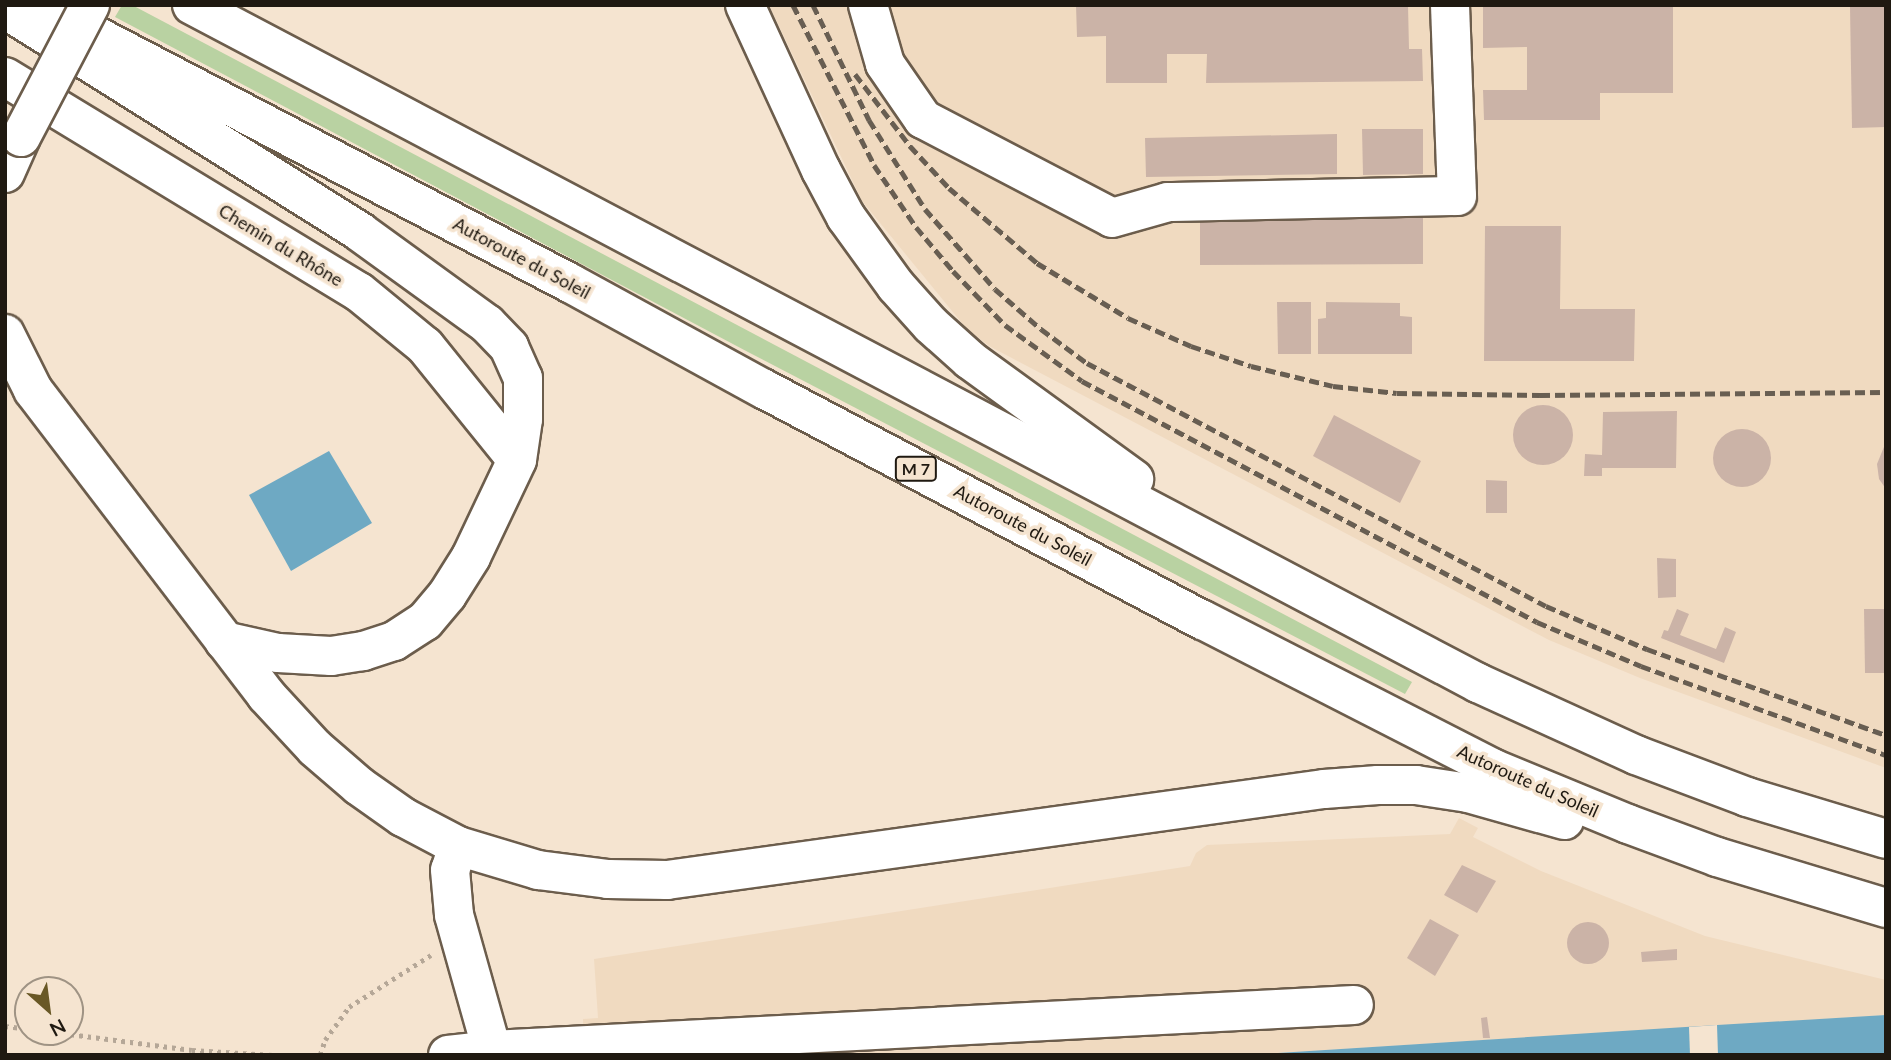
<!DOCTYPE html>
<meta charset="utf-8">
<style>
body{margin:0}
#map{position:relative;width:1891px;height:1060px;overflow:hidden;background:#f5e4d0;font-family:Lato,sans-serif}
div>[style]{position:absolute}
.built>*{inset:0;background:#f0dac0}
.green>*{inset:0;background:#b9d2a2}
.water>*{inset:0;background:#6ea9c3}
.pier>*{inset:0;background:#f5e4d0}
.building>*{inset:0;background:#cbb3a7}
.round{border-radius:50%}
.path>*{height:4.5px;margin-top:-2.25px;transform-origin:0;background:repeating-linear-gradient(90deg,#b5a797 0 3.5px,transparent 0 8.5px)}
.roads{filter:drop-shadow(2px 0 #6c5d4c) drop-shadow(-2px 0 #6c5d4c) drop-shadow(0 2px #6c5d4c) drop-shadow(0 -2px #6c5d4c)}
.minor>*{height:38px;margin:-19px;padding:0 19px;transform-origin:19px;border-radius:19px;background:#fff}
.highway>*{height:38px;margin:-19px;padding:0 19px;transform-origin:19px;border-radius:19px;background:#fff}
.rail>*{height:5px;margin-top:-2.5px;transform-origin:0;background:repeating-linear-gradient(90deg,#685e52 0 10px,transparent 0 15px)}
.bridges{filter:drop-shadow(2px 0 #6c5d4c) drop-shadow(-2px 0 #6c5d4c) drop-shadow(0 2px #6c5d4c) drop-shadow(0 -2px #6c5d4c)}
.minor-bridge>*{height:38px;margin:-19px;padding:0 19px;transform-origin:19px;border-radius:19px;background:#fff}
span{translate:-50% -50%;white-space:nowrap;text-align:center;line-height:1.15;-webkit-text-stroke:7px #f5e4d0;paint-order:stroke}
.shield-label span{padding:2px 5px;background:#f5e4d0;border:2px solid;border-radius:5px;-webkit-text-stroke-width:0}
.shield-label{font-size:16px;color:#1f1911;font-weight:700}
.street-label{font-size:18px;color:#1f1911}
.frame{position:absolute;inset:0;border:7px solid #1f1911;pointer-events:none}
.north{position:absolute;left:14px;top:976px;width:70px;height:70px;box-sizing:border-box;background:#f5e4d0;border:2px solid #9f9384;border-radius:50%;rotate:152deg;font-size:19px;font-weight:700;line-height:28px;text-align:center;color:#1f1911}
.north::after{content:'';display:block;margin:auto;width:24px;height:32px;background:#695826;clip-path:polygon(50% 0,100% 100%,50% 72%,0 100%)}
</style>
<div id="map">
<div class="built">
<div style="clip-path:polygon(769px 5px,1886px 5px,1886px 768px,1640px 678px,1549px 640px,989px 346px,966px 328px,862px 201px)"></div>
<div style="clip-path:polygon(1459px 818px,1478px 828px,1473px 837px,1541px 871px,1705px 936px,1886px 980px,1886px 1015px,1248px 1055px,584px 1055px,583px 1019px,598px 1018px,594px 959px,1190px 866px,1196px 853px,1207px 845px,1450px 834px)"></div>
</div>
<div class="green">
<div style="clip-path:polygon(122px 5px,132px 5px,1412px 682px,1405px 694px,748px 352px,115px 17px)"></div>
</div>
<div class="water">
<div style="clip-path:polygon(329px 451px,372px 523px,291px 571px,249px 495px)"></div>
<div style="clip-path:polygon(1886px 1015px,1886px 1055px,1248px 1055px,1717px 1025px)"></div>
</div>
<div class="pier">
<div style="clip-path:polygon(1717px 1025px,1718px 1055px,1690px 1055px,1689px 1027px)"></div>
</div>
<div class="building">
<div style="clip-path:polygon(1076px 5px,1408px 5px,1409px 49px,1422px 49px,1423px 81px,1206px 83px,1207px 54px,1167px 54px,1167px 83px,1106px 83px,1106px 36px,1077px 37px)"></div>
<div style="clip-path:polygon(1483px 5px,1673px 5px,1673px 93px,1600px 93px,1600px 120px,1484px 120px,1483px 90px,1527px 90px,1527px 47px,1483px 48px)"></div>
<div style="clip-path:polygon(1886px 6px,1886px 127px,1852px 128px,1850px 7px)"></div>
<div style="clip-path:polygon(1362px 129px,1423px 129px,1423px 174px,1363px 175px)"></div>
<div style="clip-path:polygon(1337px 134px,1337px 174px,1146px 177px,1145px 138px)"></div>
<div style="clip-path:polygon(1423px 203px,1423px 264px,1200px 265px,1200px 205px)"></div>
<div style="clip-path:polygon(1485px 226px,1561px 226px,1560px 309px,1635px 309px,1634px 361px,1484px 361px)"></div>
<div style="clip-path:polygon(1277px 302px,1311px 302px,1311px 354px,1278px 354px)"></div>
<div style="clip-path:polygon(1326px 302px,1400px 303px,1400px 316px,1412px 317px,1412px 354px,1318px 354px,1318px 319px,1326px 318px)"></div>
<div class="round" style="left:1513px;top:405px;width:60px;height:60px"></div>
<div style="clip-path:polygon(1677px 411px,1676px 468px,1602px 468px,1602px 476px,1584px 476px,1585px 454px,1602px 455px,1603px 412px)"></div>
<div style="clip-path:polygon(1334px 415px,1421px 461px,1400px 503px,1313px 456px)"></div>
<div class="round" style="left:1713px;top:429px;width:58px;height:58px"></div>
<div style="clip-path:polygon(1886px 442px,1886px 489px,1879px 479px,1877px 464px)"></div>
<div style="clip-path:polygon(1486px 480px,1507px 481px,1507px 513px,1486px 513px)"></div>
<div style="clip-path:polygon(1657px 558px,1676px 559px,1676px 597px,1658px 598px)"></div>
<div style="clip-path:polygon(1677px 609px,1689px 614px,1680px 635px,1716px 649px,1725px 627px,1736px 632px,1724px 663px,1661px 638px,1664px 630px,1668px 631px)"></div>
<div style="clip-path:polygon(1864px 609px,1886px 609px,1886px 673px,1865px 673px)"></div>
<div style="clip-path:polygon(1462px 865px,1496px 881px,1477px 913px,1444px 895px)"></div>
<div style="clip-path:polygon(1430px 919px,1459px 935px,1435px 976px,1407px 958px)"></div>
<div class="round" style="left:1567px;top:922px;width:42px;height:42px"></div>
<div style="clip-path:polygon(1677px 949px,1677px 960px,1642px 962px,1641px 952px)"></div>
<div style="clip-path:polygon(1487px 1017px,1490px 1038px,1483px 1038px,1481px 1018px)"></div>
</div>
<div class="path">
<div style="left:5px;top:1026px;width:23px;rotate:7deg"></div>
<div style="left:54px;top:1032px;width:139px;rotate:7.4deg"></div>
<div style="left:192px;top:1050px;width:81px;rotate:3.5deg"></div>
<div style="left:320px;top:1055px;width:16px;rotate:-72deg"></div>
<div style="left:325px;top:1040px;width:41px;rotate:-54deg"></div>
<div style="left:349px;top:1007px;width:97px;rotate:-32.4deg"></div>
</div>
<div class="roads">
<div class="minor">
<div style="left:868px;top:5px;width:61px;rotate:73.9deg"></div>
<div style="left:885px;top:64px;width:67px;rotate:55.4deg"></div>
<div style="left:923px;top:119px;width:213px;rotate:27.6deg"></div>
<div style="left:1112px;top:218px;width:58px;rotate:-15.9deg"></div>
<div style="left:1168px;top:202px;width:289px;rotate:-1.2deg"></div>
<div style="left:1457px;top:196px;width:191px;rotate:-92.1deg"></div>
<div style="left:5px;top:77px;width:414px;rotate:31.3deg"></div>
<div style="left:359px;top:292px;width:85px;rotate:39.3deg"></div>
<div style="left:425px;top:346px;width:146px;rotate:51.1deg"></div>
<div style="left:517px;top:460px;width:107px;rotate:115.4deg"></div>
<div style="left:471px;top:557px;width:45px;rotate:122.3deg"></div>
<div style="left:447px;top:595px;width:34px;rotate:130deg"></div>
<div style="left:425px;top:621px;width:37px;rotate:147deg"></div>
<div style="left:394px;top:641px;width:33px;rotate:162deg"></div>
<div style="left:363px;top:651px;width:32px;rotate:171deg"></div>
<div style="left:331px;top:656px;width:53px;rotate:-176.8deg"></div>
<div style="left:278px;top:653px;width:55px;rotate:-167.5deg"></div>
<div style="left:5px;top:173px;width:39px;rotate:-66deg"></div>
<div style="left:5px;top:334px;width:63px;rotate:63.4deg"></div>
<div style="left:33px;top:390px;width:384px;rotate:52.6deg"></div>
<div style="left:266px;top:695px;width:72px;rotate:47.2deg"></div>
<div style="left:315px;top:748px;width:58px;rotate:40.8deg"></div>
<div style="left:359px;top:786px;width:54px;rotate:35.2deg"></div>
<div style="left:403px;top:817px;width:62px;rotate:27.8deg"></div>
<div style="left:458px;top:846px;width:25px;rotate:108deg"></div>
<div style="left:450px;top:870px;width:45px;rotate:84.9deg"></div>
<div style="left:454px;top:915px;width:140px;rotate:74.3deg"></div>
<div style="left:492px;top:1050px;width:863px;rotate:-2.99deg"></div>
<div style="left:448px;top:1055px;width:44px;rotate:-6.5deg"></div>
</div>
<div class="highway">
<div style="left:37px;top:5px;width:601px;rotate:27.55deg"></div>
<div style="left:570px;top:283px;width:221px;rotate:28.7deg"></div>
<div style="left:764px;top:389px;width:496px;rotate:27.8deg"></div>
<div style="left:1203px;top:620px;width:325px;rotate:27.1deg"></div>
<div style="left:1492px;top:768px;width:147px;rotate:22.4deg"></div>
<div style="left:1628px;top:824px;width:95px;rotate:20.3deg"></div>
<div style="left:1717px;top:857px;width:177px;rotate:16.8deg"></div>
<div style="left:192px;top:5px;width:1454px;rotate:27.8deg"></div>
<div style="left:1478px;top:683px;width:174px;rotate:24.5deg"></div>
<div style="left:1636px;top:755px;width:119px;rotate:20.7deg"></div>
<div style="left:1747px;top:797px;width:145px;rotate:16.8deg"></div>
<div style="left:745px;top:5px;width:182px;rotate:65.3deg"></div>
<div style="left:821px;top:170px;width:53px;rotate:62deg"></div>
<div style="left:846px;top:217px;width:85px;rotate:54.1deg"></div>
<div style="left:896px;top:286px;width:52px;rotate:48.1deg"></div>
<div style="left:931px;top:325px;width:52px;rotate:41.9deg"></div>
<div style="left:970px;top:360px;width:203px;rotate:36deg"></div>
<div style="left:5px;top:9px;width:419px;rotate:32.1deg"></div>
<div style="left:360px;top:232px;width:157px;rotate:35.9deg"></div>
<div style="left:487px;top:324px;width:32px;rotate:46deg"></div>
<div style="left:509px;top:347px;width:34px;rotate:66deg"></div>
<div style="left:523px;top:378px;width:41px;rotate:90deg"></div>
<div style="left:523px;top:419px;width:41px;rotate:98.3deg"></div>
<div style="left:458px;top:846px;width:84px;rotate:16.7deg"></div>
<div style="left:538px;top:870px;width:71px;rotate:7.3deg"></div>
<div style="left:608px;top:879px;width:59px;rotate:1deg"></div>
<div style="left:667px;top:880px;width:663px;rotate:-7.89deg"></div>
<div style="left:1324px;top:789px;width:54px;rotate:-4.2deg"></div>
<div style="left:1378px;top:785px;width:38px"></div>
<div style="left:1416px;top:785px;width:53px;rotate:8.7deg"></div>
<div style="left:1468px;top:793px;width:100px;rotate:15.7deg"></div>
</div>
</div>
<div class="rail">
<div style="left:793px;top:5px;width:179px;rotate:63.1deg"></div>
<div style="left:874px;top:165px;width:75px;rotate:55.9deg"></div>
<div style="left:916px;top:227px;width:57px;rotate:49.9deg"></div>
<div style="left:953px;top:271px;width:75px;rotate:46.1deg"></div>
<div style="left:1005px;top:325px;width:95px;rotate:36deg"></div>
<div style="left:1082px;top:381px;width:515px;rotate:27.91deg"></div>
<div style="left:1537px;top:622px;width:113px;rotate:22.9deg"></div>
<div style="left:1641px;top:666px;width:261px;rotate:20deg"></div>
<div style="left:813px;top:5px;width:128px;rotate:64deg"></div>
<div style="left:869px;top:120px;width:105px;rotate:57.8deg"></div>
<div style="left:925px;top:209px;width:106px;rotate:48.8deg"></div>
<div style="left:995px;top:289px;width:61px;rotate:41deg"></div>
<div style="left:1041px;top:329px;width:57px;rotate:36.5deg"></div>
<div style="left:1087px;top:363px;width:519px;rotate:27.9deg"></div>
<div style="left:1546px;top:606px;width:110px;rotate:23.1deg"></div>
<div style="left:1647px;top:649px;width:254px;rotate:19.8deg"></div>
<div style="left:855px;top:74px;width:91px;rotate:52.6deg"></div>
<div style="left:910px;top:146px;width:57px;rotate:47.1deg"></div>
<div style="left:949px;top:188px;width:116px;rotate:40.4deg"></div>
<div style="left:1037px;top:263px;width:106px;rotate:31.1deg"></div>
<div style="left:1128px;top:318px;width:69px;rotate:24deg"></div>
<div style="left:1191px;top:346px;width:63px;rotate:18.4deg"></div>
<div style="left:1251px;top:366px;width:84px;rotate:13.7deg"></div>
<div style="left:1333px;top:386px;width:64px;rotate:6.2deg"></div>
<div style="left:1397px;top:393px;width:143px;rotate:0.8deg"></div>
<div style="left:1540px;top:395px;width:346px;rotate:-0.5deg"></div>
</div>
<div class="bridges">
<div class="minor-bridge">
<div style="left:21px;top:137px;width:149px;rotate:-62.4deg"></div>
</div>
</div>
<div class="shield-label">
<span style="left:916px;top:469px">M 7</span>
</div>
<div class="street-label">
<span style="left:281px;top:245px;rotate:31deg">Chemin du Rhône</span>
<span style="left:522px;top:258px;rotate:28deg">Autoroute du Soleil</span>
<span style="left:1023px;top:525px;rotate:28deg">Autoroute du Soleil</span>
<span style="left:1528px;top:781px;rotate:24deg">Autoroute du Soleil</span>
</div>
<div class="frame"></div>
<div class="north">N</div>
</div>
